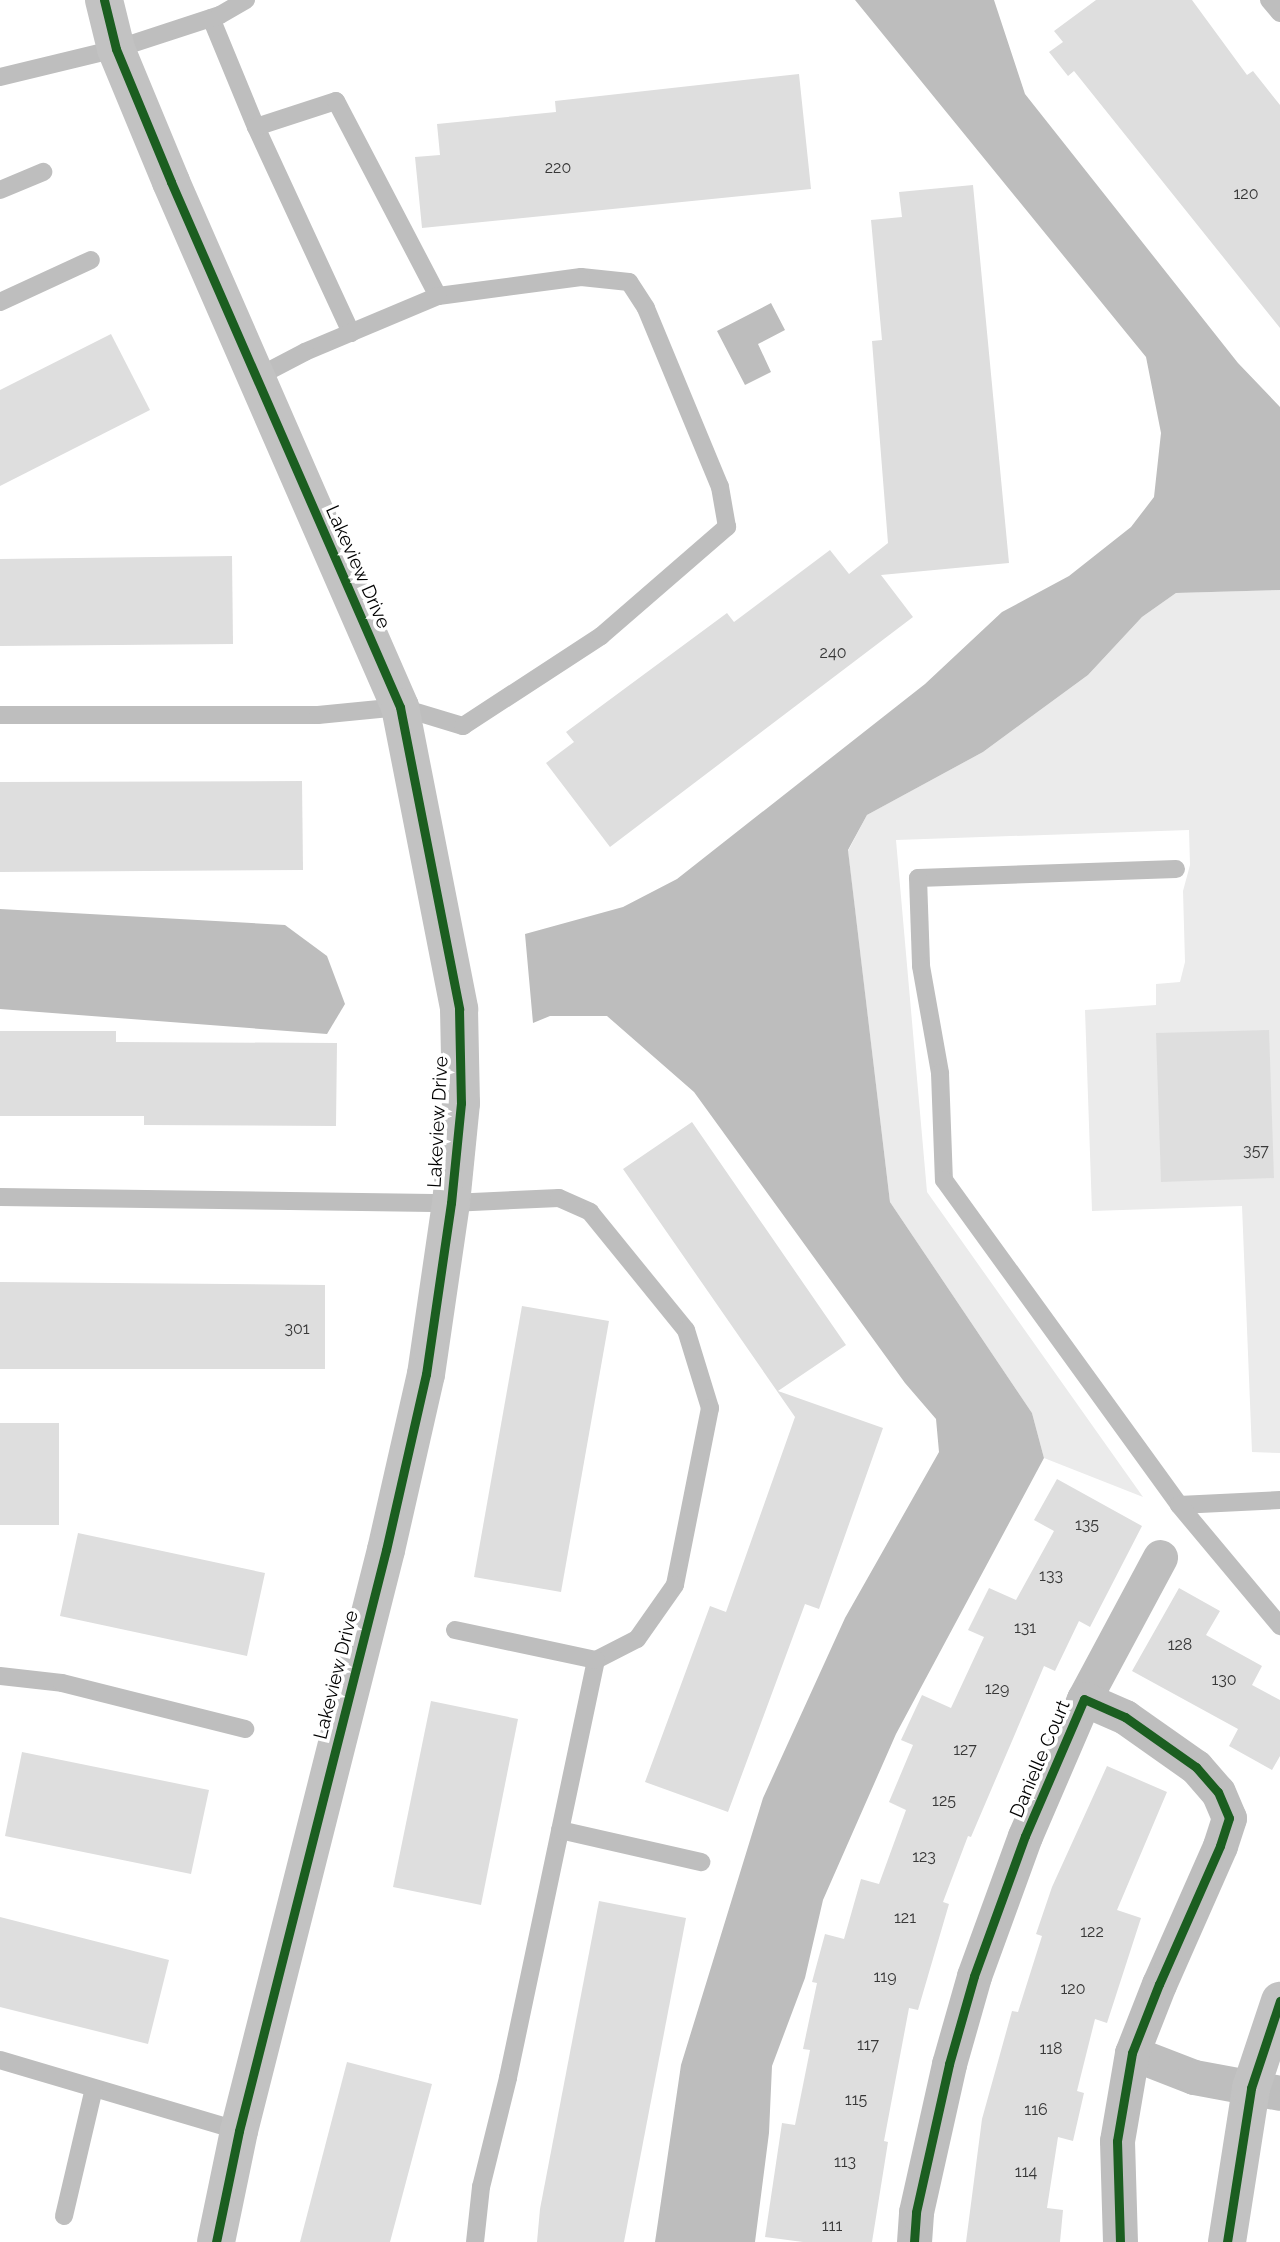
<!DOCTYPE html>
<style>
body{margin:0}
#map{position:relative;width:1280px;height:2242px;overflow:hidden;background:#fff;font-family:Raleway,sans-serif}
div>[style]{position:absolute}
.green>*{inset:0;background:#ebebeb}
.water>*{inset:0;background:#bdbdbd}
.building>*{inset:0;background:#dedede}
.lane>*{height:18px;margin:-9px;padding:0 9px;transform-origin:9px;border-radius:9px;background:#bebebe}
.street>*{height:35px;margin:-17.5px;padding:0 17.5px;transform-origin:17.5px;border-radius:17.5px;background:#bebebe}
.secondary>*{height:38px;margin:-19px;padding:0 19px;transform-origin:19px;border-radius:19px;background:#c2c2c2}
.cycleway>*{height:9px;margin:-4.5px;padding:0 4.5px;transform-origin:4.5px;border-radius:4.5px;background:#1b5e20}
span{translate:-50% -50%;white-space:nowrap;text-align:center;line-height:1.15;-webkit-text-stroke:7px #fff;paint-order:stroke}
.number-label{font-size:16px;color:#383838}
.number-label span{-webkit-text-stroke-width:0}
.street-label{font-size:19px;color:#000}
</style>
<div id="map">
<div class="green">
<div style="clip-path:polygon(1280px 590px,1280px 1453px,1252px 1452px,1242px 1206px,1092px 1211px,1085px 1010px,1156px 1005px,1156px 984px,1180px 982px,1185px 962px,1183px 891px,1190px 865px,1189px 830px,896px 840px,927px 1192px,1143px 1497px,1044px 1458px,1032px 1413px,890px 1202px,848px 851px,867px 815px,983px 752px,1088px 675px,1142px 617px,1176px 593px)"></div>
</div>
<div class="water">
<div style="clip-path:polygon(855px 0,994px 0,1025px 94px,1238px 363px,1280px 407px,1280px 590px,1176px 593px,1142px 617px,1088px 675px,983px 752px,867px 815px,848px 850px,890px 1202px,1032px 1413px,1044px 1458px,896px 1734px,823px 1900px,805px 1978px,772px 2066px,769px 2133px,755px 2242px,655px 2242px,681px 2065px,763px 1798px,845px 1618px,939px 1452px,936px 1419px,905px 1383px,694px 1092px,607px 1016px,550px 1016px,533px 1023px,525px 934px,623px 907px,677px 879px,925px 684px,1002px 612px,1069px 576px,1131px 527px,1154px 497px,1161px 433px,1146px 357px)"></div>
<div style="clip-path:polygon(771px 303px,785px 330px,758px 344px,771px 372px,745px 385px,717px 331px)"></div>
<div style="clip-path:polygon(0 909px,285px 925px,327px 956px,345px 1004px,327px 1034px,0 1009px)"></div>
</div>
<div class="building">
<div style="clip-path:polygon(1096px 0,1192px 0,1247px 75px,1253px 71px,1280px 105px,1280px 328px,1074px 71px,1068px 76px,1049px 52px,1063px 42px,1054px 31px)"></div>
<div style="clip-path:polygon(799px 74px,811px 189px,422px 228px,415px 157px,440px 155px,437px 124px,556px 112px,555px 101px)"></div>
<div style="clip-path:polygon(973px 185px,1009px 563px,881px 575px,913px 617px,610px 847px,546px 763px,574px 742px,566px 732px,727px 613px,734px 622px,830px 550px,849px 574px,888px 543px,872px 341px,882px 340px,871px 220px,902px 217px,899px 192px)"></div>
<div style="clip-path:polygon(111px 334px,150px 410px,0 486px,0 390px)"></div>
<div style="clip-path:polygon(232px 556px,233px 644px,0 646px,0 559px)"></div>
<div style="clip-path:polygon(302px 781px,303px 870px,0 872px,0 782px)"></div>
<div style="clip-path:polygon(1269px 1030px,1274px 1178px,1161px 1182px,1156px 1033px)"></div>
<div style="clip-path:polygon(0 1031px,116px 1031px,116px 1042px,337px 1043px,336px 1126px,144px 1125px,144px 1116px,0 1116px)"></div>
<div style="clip-path:polygon(692px 1122px,846px 1345px,778px 1391px,883px 1428px,819px 1609px,805px 1604px,728px 1812px,645px 1782px,710px 1606px,726px 1612px,795px 1417px,623px 1169px)"></div>
<div style="clip-path:polygon(0 1282px,325px 1285px,325px 1369px,0 1369px)"></div>
<div style="clip-path:polygon(522px 1306px,609px 1321px,561px 1592px,474px 1577px)"></div>
<div style="clip-path:polygon(0 1423px,59px 1423px,59px 1525px,0 1525px)"></div>
<div style="clip-path:polygon(1057px 1479px,1142px 1526px,1090px 1627px,1079px 1621px,1055px 1671px,1044px 1666px,971px 1837px,968px 1836px,943px 1902px,949px 1904px,918px 2010px,909px 2008px,884px 2141px,888px 2142px,872px 2242px,803px 2242px,765px 2237px,782px 2123px,795px 2125px,810px 2050px,803px 2049px,817px 1983px,812px 1982px,825px 1934px,844px 1939px,861px 1879px,879px 1884px,906px 1810px,889px 1802px,913px 1745px,901px 1740px,922px 1695px,951px 1708px,984px 1637px,968px 1630px,989px 1588px,1016px 1600px,1054px 1531px,1034px 1520px)"></div>
<div style="clip-path:polygon(78px 1533px,265px 1573px,247px 1656px,60px 1616px)"></div>
<div style="clip-path:polygon(1179px 1588px,1220px 1611px,1206px 1635px,1262px 1666px,1252px 1685px,1280px 1700px,1280px 1756px,1272px 1770px,1229px 1746px,1238px 1729px,1132px 1671px)"></div>
<div style="clip-path:polygon(431px 1701px,518px 1719px,481px 1905px,393px 1887px)"></div>
<div style="clip-path:polygon(22px 1752px,209px 1790px,191px 1874px,5px 1836px)"></div>
<div style="clip-path:polygon(1107px 1766px,1167px 1792px,1117px 1910px,1141px 1918px,1107px 2023px,1095px 2019px,1077px 2091px,1084px 2093px,1073px 2141px,1058px 2137px,1047px 2208px,1063px 2210px,1060px 2242px,966px 2242px,982px 2119px,1012px 2011px,1018px 2012px,1042px 1936px,1036px 1934px,1052px 1887px)"></div>
<div style="clip-path:polygon(599px 1901px,686px 1918px,624px 2242px,537px 2242px,540px 2209px)"></div>
<div style="clip-path:polygon(0 1917px,169px 1960px,148px 2044px,0 2007px)"></div>
<div style="clip-path:polygon(347px 2062px,432px 2084px,390px 2242px,300px 2242px)"></div>
</div>
<div class="lane">
<div style="left:1269px;top:0;width:17px;rotate:50deg"></div>
<div style="left:211px;top:18px;width:118px;rotate:67.6deg"></div>
<div style="left:256px;top:127px;width:227px;rotate:65.2deg"></div>
<div style="left:0;top:77px;width:119px;rotate:-13.6deg"></div>
<div style="left:116px;top:49px;width:109px;rotate:-18.1deg"></div>
<div style="left:220px;top:15px;width:30px;rotate:-30deg"></div>
<div style="left:256px;top:127px;width:84px;rotate:-18deg"></div>
<div style="left:336px;top:101px;width:220px;rotate:62.4deg"></div>
<div style="left:0;top:190px;width:47px;rotate:-22.7deg"></div>
<div style="left:0;top:302px;width:100px;rotate:-24.8deg"></div>
<div style="left:0;top:715px;width:318px"></div>
<div style="left:318px;top:715px;width:82px;rotate:-5.6deg"></div>
<div style="left:400px;top:707px;width:66px;rotate:16.8deg"></div>
<div style="left:463px;top:726px;width:165px;rotate:-33.1deg"></div>
<div style="left:601px;top:636px;width:167px;rotate:-40.9deg"></div>
<div style="left:727px;top:527px;width:41px;rotate:-99.9deg"></div>
<div style="left:720px;top:487px;width:194px;rotate:-112.5deg"></div>
<div style="left:646px;top:308px;width:31px;rotate:-123deg"></div>
<div style="left:629px;top:282px;width:48px;rotate:-174.1deg"></div>
<div style="left:581px;top:277px;width:144px;rotate:172.4deg"></div>
<div style="left:438px;top:296px;width:144px;rotate:157.2deg"></div>
<div style="left:305px;top:352px;width:54px;rotate:152.5deg"></div>
<div style="left:1176px;top:869px;width:258px;rotate:178deg"></div>
<div style="left:918px;top:878px;width:88px;rotate:88deg"></div>
<div style="left:921px;top:966px;width:109px;rotate:79.9deg"></div>
<div style="left:940px;top:1073px;width:107px;rotate:87.9deg"></div>
<div style="left:944px;top:1180px;width:401px;rotate:54.1deg"></div>
<div style="left:1179px;top:1505px;width:101px;rotate:-2.8deg"></div>
<div style="left:0;top:1197px;width:451px;rotate:0.8deg"></div>
<div style="left:451px;top:1203px;width:108px;rotate:-2.7deg"></div>
<div style="left:559px;top:1198px;width:34px;rotate:24deg"></div>
<div style="left:590px;top:1212px;width:152px;rotate:50.9deg"></div>
<div style="left:686px;top:1330px;width:82px;rotate:72.9deg"></div>
<div style="left:710px;top:1408px;width:180px;rotate:101.2deg"></div>
<div style="left:675px;top:1585px;width:66px;rotate:125.1deg"></div>
<div style="left:637px;top:1639px;width:46px;rotate:152.9deg"></div>
<div style="left:596px;top:1660px;width:427px;rotate:101.9deg"></div>
<div style="left:508px;top:2078px;width:112px;rotate:103.9deg"></div>
<div style="left:481px;top:2187px;width:55px;rotate:96.2deg"></div>
<div style="left:1179px;top:1505px;width:158px;rotate:50.1deg"></div>
<div style="left:455px;top:1630px;width:144px;rotate:12deg"></div>
<div style="left:0;top:1676px;width:62px;rotate:6.4deg"></div>
<div style="left:62px;top:1683px;width:189px;rotate:14.1deg"></div>
<div style="left:560px;top:1830px;width:145px;rotate:12.8deg"></div>
<div style="left:0;top:2060px;width:249px;rotate:16.5deg"></div>
<div style="left:64px;top:2216px;width:131px;rotate:-76.8deg"></div>
</div>
<div class="street">
<div style="left:1084px;top:1699px;width:161px;rotate:-61.8deg"></div>
<div style="left:1132px;top:2053px;width:66px;rotate:21.2deg"></div>
<div style="left:1194px;top:2077px;width:87px;rotate:10.5deg"></div>
<div style="left:914px;top:2242px;width:30px;rotate:-86deg"></div>
<div style="left:916px;top:2212px;width:152px;rotate:-77.4deg"></div>
<div style="left:949px;top:2064px;width:91px;rotate:-74.1deg"></div>
<div style="left:974px;top:1976px;width:149px;rotate:-70deg"></div>
<div style="left:1025px;top:1836px;width:149px;rotate:-66.7deg"></div>
<div style="left:1084px;top:1699px;width:45px;rotate:23.7deg"></div>
<div style="left:1125px;top:1717px;width:87px;rotate:35.2deg"></div>
<div style="left:1196px;top:1767px;width:33px;rotate:49deg"></div>
<div style="left:1218px;top:1792px;width:28px;rotate:67deg"></div>
<div style="left:1229px;top:1818px;width:29px;rotate:108deg"></div>
<div style="left:1220px;top:1846px;width:151px;rotate:113.8deg"></div>
<div style="left:1159px;top:1984px;width:74px;rotate:111.4deg"></div>
<div style="left:1132px;top:2053px;width:89px;rotate:99.7deg"></div>
<div style="left:1117px;top:2141px;width:101px;rotate:88.3deg"></div>
</div>
<div class="secondary">
<div style="left:104px;top:0;width:50px;rotate:76.2deg"></div>
<div style="left:116px;top:49px;width:144px;rotate:67.5deg"></div>
<div style="left:171px;top:182px;width:573px;rotate:66.43deg"></div>
<div style="left:400px;top:707px;width:308px;rotate:78.9deg"></div>
<div style="left:459px;top:1009px;width:94px;rotate:88.8deg"></div>
<div style="left:461px;top:1103px;width:100px;rotate:95.7deg"></div>
<div style="left:451px;top:1203px;width:173px;rotate:98.3deg"></div>
<div style="left:426px;top:1374px;width:180px;rotate:102.8deg"></div>
<div style="left:386px;top:1550px;width:599px;rotate:104.2deg"></div>
<div style="left:239px;top:2131px;width:113px;rotate:101.7deg"></div>
<div style="left:1227px;top:2242px;width:156px;rotate:-81.1deg"></div>
<div style="left:1251px;top:2088px;width:92px;rotate:-71.6deg"></div>
</div>
<div class="cycleway">
<div style="left:104px;top:0;width:50px;rotate:76.2deg"></div>
<div style="left:116px;top:49px;width:144px;rotate:67.5deg"></div>
<div style="left:171px;top:182px;width:573px;rotate:66.43deg"></div>
<div style="left:400px;top:707px;width:308px;rotate:78.9deg"></div>
<div style="left:459px;top:1009px;width:94px;rotate:88.8deg"></div>
<div style="left:461px;top:1103px;width:100px;rotate:95.7deg"></div>
<div style="left:451px;top:1203px;width:173px;rotate:98.3deg"></div>
<div style="left:426px;top:1374px;width:180px;rotate:102.8deg"></div>
<div style="left:386px;top:1550px;width:599px;rotate:104.2deg"></div>
<div style="left:239px;top:2131px;width:113px;rotate:101.7deg"></div>
<div style="left:914px;top:2242px;width:30px;rotate:-86deg"></div>
<div style="left:916px;top:2212px;width:152px;rotate:-77.4deg"></div>
<div style="left:949px;top:2064px;width:91px;rotate:-74.1deg"></div>
<div style="left:974px;top:1976px;width:149px;rotate:-70deg"></div>
<div style="left:1025px;top:1836px;width:149px;rotate:-66.7deg"></div>
<div style="left:1084px;top:1699px;width:45px;rotate:23.7deg"></div>
<div style="left:1125px;top:1717px;width:87px;rotate:35.2deg"></div>
<div style="left:1196px;top:1767px;width:33px;rotate:49deg"></div>
<div style="left:1218px;top:1792px;width:28px;rotate:67deg"></div>
<div style="left:1229px;top:1818px;width:29px;rotate:108deg"></div>
<div style="left:1220px;top:1846px;width:151px;rotate:113.8deg"></div>
<div style="left:1159px;top:1984px;width:74px;rotate:111.4deg"></div>
<div style="left:1132px;top:2053px;width:89px;rotate:99.7deg"></div>
<div style="left:1117px;top:2141px;width:101px;rotate:88.3deg"></div>
<div style="left:1227px;top:2242px;width:156px;rotate:-81.1deg"></div>
<div style="left:1251px;top:2088px;width:92px;rotate:-71.6deg"></div>
</div>
<div class="number-label">
<span style="left:558px;top:168px">220</span>
<span style="left:1246px;top:194px">120</span>
<span style="left:833px;top:653px">240</span>
<span style="left:1256px;top:1151px">357</span>
<span style="left:297px;top:1329px">301</span>
<span style="left:1087px;top:1525px">135</span>
<span style="left:1051px;top:1576px">133</span>
<span style="left:1025px;top:1628px">131</span>
<span style="left:1180px;top:1645px">128</span>
<span style="left:1224px;top:1680px">130</span>
<span style="left:997px;top:1689px">129</span>
<span style="left:965px;top:1750px">127</span>
<span style="left:944px;top:1801px">125</span>
<span style="left:924px;top:1857px">123</span>
<span style="left:905px;top:1918px">121</span>
<span style="left:1092px;top:1932px">122</span>
<span style="left:885px;top:1977px">119</span>
<span style="left:1073px;top:1989px">120</span>
<span style="left:868px;top:2045px">117</span>
<span style="left:1051px;top:2049px">118</span>
<span style="left:856px;top:2100px">115</span>
<span style="left:1036px;top:2110px">116</span>
<span style="left:845px;top:2162px">113</span>
<span style="left:1026px;top:2172px">114</span>
<span style="left:832px;top:2226px">111</span>
</div>
<div class="street-label">
<span style="left:358px;top:567px;rotate:66deg">Lakeview Drive</span>
<span style="left:438px;top:1122px;rotate:-87deg">Lakeview Drive</span>
<span style="left:336px;top:1675px;rotate:-76deg">Lakeview Drive</span>
<span style="left:1040px;top:1759px;rotate:-67deg">Danielle Court</span>
</div>
</div>
